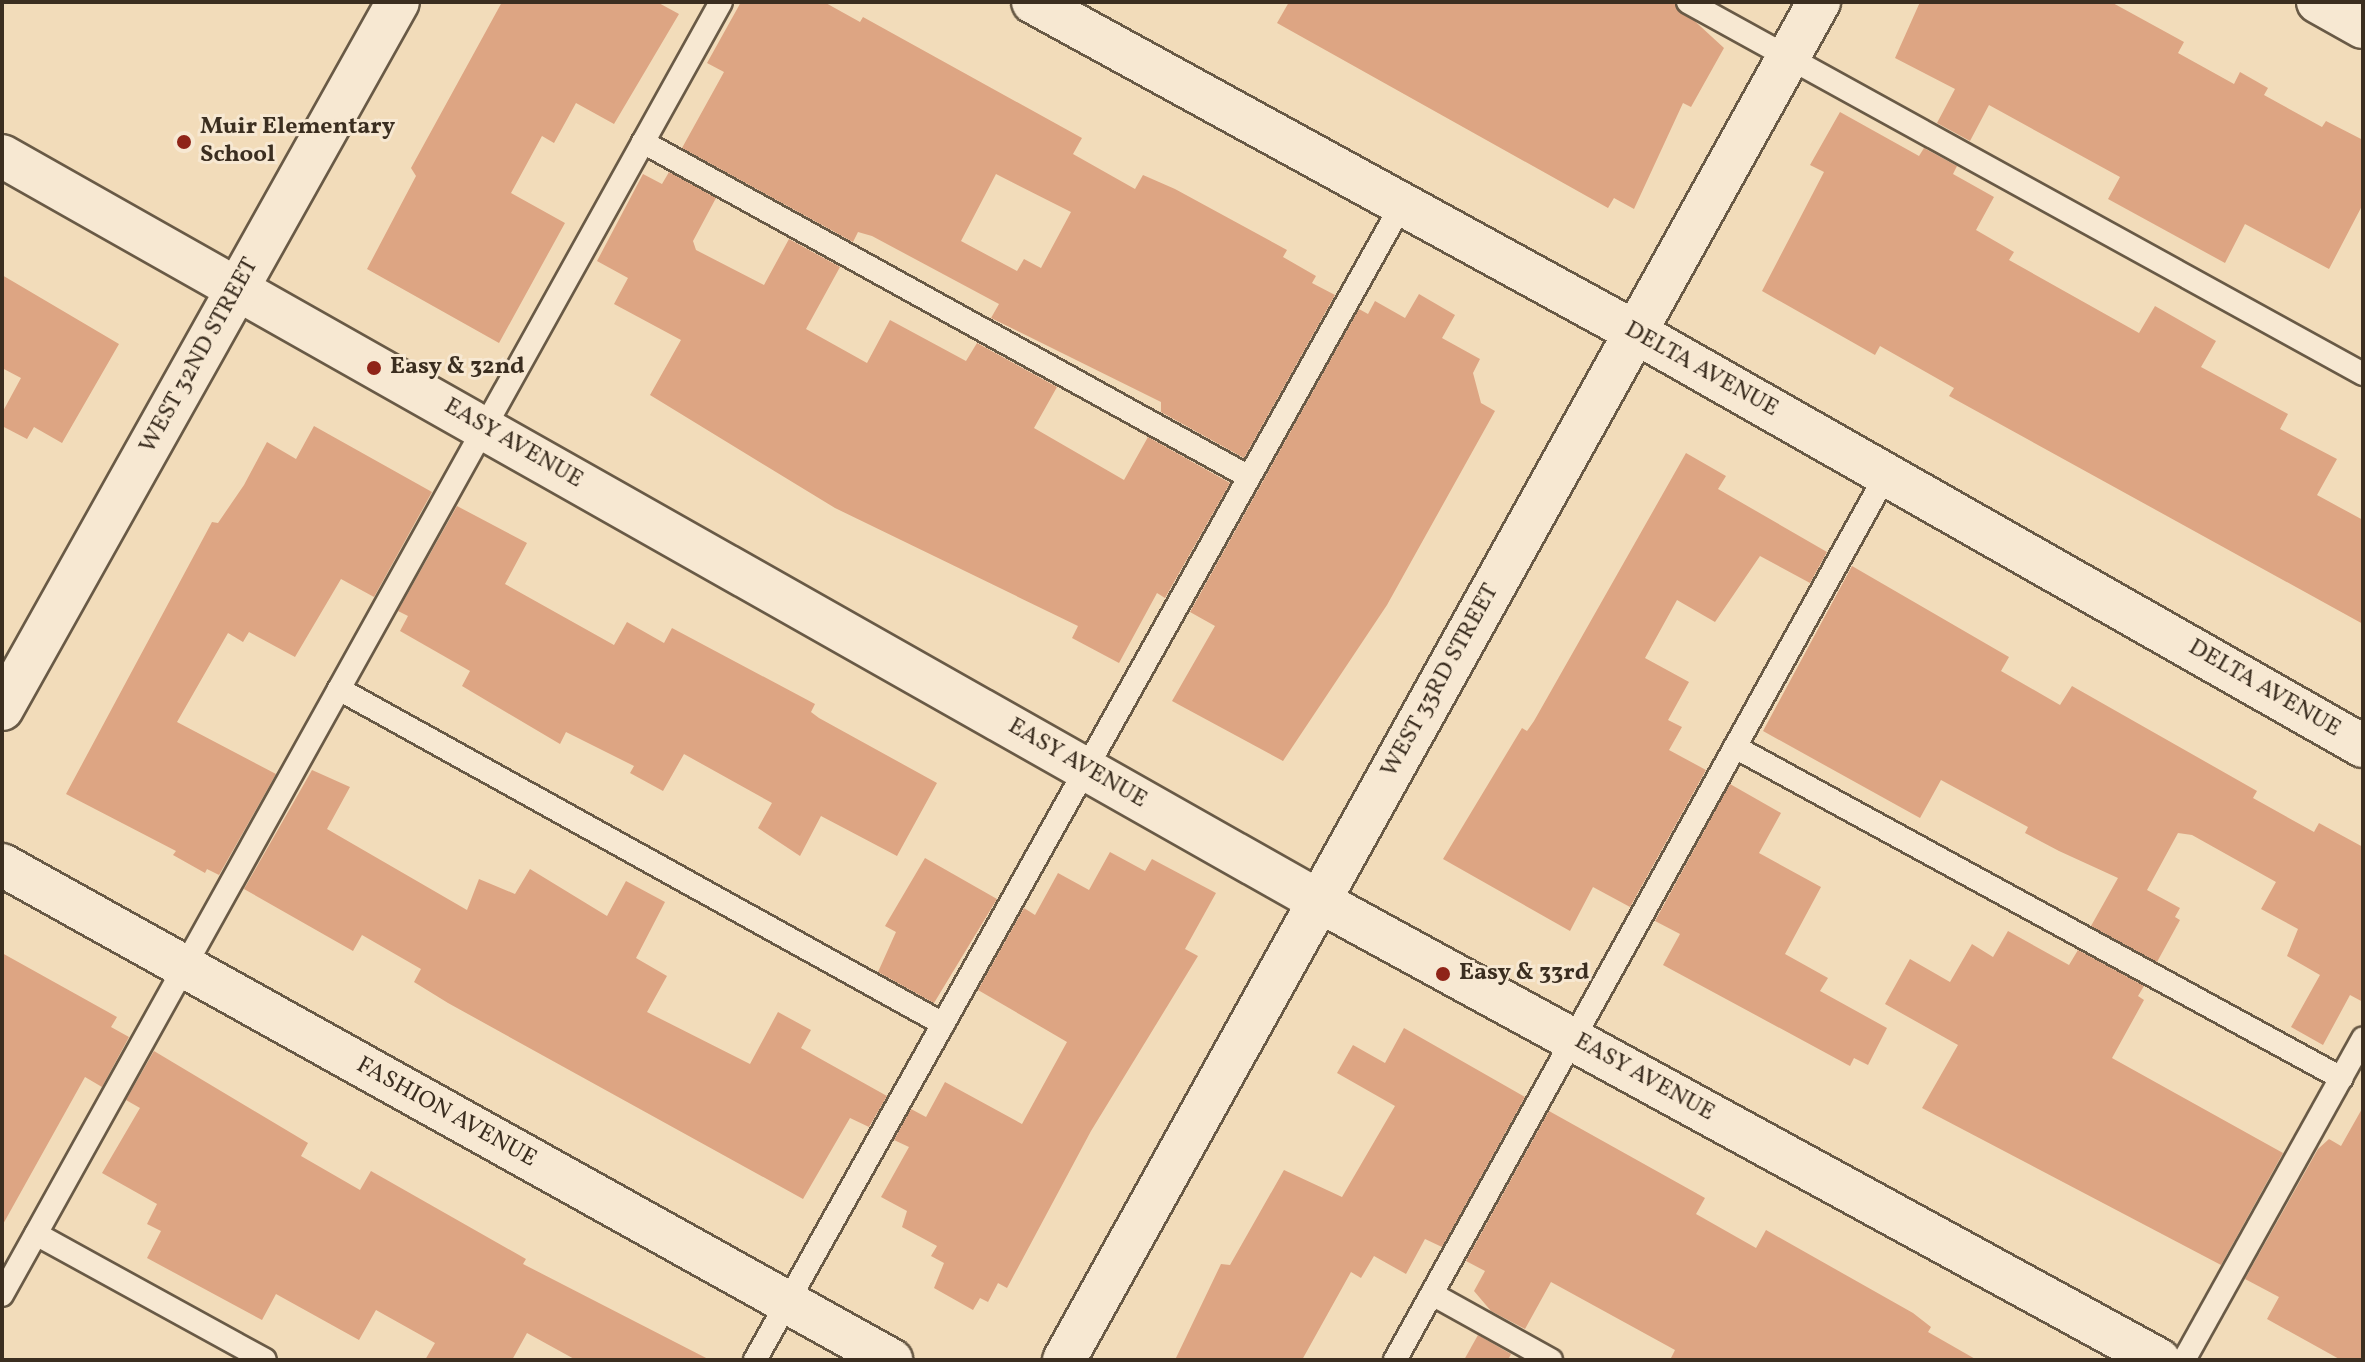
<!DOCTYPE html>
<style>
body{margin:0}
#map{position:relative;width:2365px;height:1362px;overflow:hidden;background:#f2dcba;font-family:Vollkorn,serif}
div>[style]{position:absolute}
.building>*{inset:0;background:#dda583}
.roads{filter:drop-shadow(2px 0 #695a46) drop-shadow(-2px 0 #695a46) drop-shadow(0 2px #695a46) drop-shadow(0 -2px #695a46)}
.service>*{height:22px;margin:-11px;padding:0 11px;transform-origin:11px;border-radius:11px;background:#f7e8d2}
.minor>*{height:42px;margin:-21px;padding:0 21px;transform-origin:21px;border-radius:21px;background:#f7e8d2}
.dots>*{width:22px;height:22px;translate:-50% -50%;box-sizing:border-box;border:4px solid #f7e8d2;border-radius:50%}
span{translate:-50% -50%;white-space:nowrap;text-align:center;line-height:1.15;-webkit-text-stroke:6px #f7e8d2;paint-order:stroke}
.poi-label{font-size:24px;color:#3b2e20;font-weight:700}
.left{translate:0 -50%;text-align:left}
.street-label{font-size:24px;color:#3b2e20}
.frame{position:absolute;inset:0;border:4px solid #3b2e20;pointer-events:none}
</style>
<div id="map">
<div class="building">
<div style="clip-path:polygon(502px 2px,657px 2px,679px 14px,614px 124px,576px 103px,554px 143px,542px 136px,511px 193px,565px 223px,499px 343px,367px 269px,416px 176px,411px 168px)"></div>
<div style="clip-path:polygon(evenodd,741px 2px,824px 2px,860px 22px,863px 17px,1082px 138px,1073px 154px,1135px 189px,1143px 175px,1175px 189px,1287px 250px,1283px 257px,1316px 276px,1312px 283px,1335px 295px,1244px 458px,1161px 412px,1161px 402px,991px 318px,999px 304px,872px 236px,858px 232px,853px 242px,682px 148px,724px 72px,707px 63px,741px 2px,996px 174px,1071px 212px,1041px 268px,1024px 259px,1017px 271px,961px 241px,996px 174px)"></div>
<div style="clip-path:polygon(1289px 2px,1674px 2px,1724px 48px,1691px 107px,1683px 103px,1634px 209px,1614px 198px,1608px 208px,1277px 23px)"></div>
<div style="clip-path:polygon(1920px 2px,2111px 2px,2184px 42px,2178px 53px,2234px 84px,2240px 72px,2268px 88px,2264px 95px,2322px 127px,2326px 121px,2363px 140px,2363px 204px,2329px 269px,2245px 224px,2225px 263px,2108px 199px,2120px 177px,1989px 105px,1970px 141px,1937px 123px,1955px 89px,1895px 58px)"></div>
<div style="clip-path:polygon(1840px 112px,1919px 156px,1924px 148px,1957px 166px,1953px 174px,1994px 197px,1976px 230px,2014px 252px,2009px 260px,2139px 333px,2155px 306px,2216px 341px,2201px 367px,2288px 414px,2280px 429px,2337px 459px,2317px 495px,2363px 520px,2363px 624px,1949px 396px,1954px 388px,1880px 346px,1875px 355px,1762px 291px,1824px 172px,1810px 165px)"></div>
<div style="clip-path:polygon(669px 172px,716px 198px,693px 241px,696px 250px,764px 285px,789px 239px,840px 267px,806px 329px,867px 363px,890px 320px,966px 361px,977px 343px,1057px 387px,1034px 428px,1124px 480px,1148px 437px,1230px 483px,1165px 598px,1157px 593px,1119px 663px,1072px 638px,1078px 626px,835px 508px,650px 395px,681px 340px,614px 304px,628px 278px,597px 261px,643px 174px,662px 184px)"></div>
<div style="clip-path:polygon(2px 275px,119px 344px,62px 443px,34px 427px,27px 439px,2px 426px,2px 413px,21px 378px,2px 368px)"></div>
<div style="clip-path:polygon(1419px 294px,1455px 315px,1442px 338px,1480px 359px,1473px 373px,1481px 403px,1495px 411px,1387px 605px,1283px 761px,1172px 701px,1215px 626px,1190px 612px,1359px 309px,1368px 314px,1375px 301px,1405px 318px)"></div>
<div style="clip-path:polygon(314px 426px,432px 492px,374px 597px,341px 579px,295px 657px,249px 632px,243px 642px,228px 633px,177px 722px,276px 774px,219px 875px,207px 869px,205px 873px,173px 855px,176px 851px,66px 794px,212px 522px,218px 523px,244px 485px,267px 442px,296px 459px)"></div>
<div style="clip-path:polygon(1686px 453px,1726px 476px,1718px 489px,1827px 552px,1810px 583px,1760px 556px,1715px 622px,1677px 600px,1645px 658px,1689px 682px,1668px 720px,1682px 727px,1669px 750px,1706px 770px,1630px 907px,1593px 887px,1570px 931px,1443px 859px,1522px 728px,1527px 731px,1534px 721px)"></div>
<div style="clip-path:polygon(457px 506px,527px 543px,505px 584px,614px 645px,627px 622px,664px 643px,672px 628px,815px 704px,811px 712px,819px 718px,937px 783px,897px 856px,821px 816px,800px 856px,758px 828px,772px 803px,684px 754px,663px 791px,630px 773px,634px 766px,566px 732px,560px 744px,462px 686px,470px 671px,400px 631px,408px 616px,398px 611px)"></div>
<div style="clip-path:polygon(1852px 566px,2009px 657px,2001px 671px,2060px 705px,2072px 686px,2257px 791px,2253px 798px,2314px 832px,2319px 823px,2363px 847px,2363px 1002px,2350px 995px,2323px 1045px,2291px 1027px,2320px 975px,2287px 956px,2298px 929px,2261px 909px,2276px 882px,2192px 835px,2178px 833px,2147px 890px,2180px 908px,2175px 917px,2180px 920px,2157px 962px,2091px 926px,2118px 878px,2059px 851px,2025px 833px,2028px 827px,1941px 780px,1920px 818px,1763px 731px)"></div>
<div style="clip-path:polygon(312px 770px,350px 787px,327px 829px,467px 910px,479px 879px,515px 894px,530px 869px,607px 916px,626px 881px,665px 902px,636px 958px,667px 976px,647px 1012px,750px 1064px,778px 1012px,811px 1030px,801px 1048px,887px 1096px,869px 1127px,850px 1118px,803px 1199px,448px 1003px,414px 982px,421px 969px,362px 935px,353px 951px,244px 889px)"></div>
<div style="clip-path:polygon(1730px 784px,1781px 813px,1759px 853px,1821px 887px,1785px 954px,1828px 978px,1820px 991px,1887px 1028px,1868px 1065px,1854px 1058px,1850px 1066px,1663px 965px,1680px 934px,1655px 921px)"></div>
<div style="clip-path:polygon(1110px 852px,1145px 871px,1152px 859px,1216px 893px,1185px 949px,1198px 956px,1091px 1131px,1007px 1288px,998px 1283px,988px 1302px,980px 1298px,973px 1310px,934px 1288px,944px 1263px,931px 1256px,937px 1246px,902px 1227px,907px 1211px,881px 1197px,909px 1147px,894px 1140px,911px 1109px,926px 1117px,945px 1082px,1022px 1124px,1067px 1042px,978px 990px,1024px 908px,1035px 915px,1058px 873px,1089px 890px)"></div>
<div style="clip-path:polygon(925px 858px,997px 899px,934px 1003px,878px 972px,896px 932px,885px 926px)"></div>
<div style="clip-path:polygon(2008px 931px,2069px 965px,2078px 950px,2144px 986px,2138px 996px,2144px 1000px,2112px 1058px,2283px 1153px,2221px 1265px,1922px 1108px,1958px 1045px,1885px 1004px,1910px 959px,1950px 982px,1972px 944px,1993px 957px)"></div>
<div style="clip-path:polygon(2px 953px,117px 1017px,111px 1027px,129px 1037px,102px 1087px,85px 1077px,2px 1226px)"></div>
<div style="clip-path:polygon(1404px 1028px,1525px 1097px,1442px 1247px,1425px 1239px,1406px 1274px,1374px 1256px,1361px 1278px,1351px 1272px,1302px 1360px,1175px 1360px,1221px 1264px,1230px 1265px,1284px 1170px,1342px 1197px,1395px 1106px,1337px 1073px,1353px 1045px,1385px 1063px)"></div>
<div style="clip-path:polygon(154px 1051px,308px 1143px,301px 1156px,360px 1190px,371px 1171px,526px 1259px,523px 1264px,710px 1360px,576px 1360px,527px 1333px,512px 1360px,425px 1360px,435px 1343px,376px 1310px,359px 1340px,276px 1294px,262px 1320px,147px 1258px,161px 1231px,147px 1224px,157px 1204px,102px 1173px,140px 1108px,126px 1100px)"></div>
<div style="clip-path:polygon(2363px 1107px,2363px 1360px,2341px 1360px,2267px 1319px,2279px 1297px,2245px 1279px,2318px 1149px,2329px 1139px,2341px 1146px)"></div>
<div style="clip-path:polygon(1549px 1111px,1705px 1198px,1696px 1214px,1756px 1248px,1766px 1230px,1913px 1313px,1931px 1327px,1928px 1332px,1977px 1360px,1670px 1360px,1675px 1350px,1551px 1282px,1525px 1329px,1491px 1311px,1474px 1291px,1485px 1271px,1466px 1261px)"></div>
<div style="clip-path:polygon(1478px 1335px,1511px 1354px,1508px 1360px,1464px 1360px)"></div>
</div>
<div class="roads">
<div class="service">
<div style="left:1688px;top:2px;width:771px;rotate:28.86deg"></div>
<div style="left:643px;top:142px;width:692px;rotate:28.93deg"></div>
<div style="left:339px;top:689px;width:691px;rotate:29.01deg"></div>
<div style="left:1735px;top:747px;width:691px;rotate:28.64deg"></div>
<div style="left:36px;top:1234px;width:261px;rotate:28.8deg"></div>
<div style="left:1432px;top:1294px;width:136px;rotate:29deg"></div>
<div style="left:2px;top:1295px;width:1479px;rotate:-60.92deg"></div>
<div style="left:755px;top:1360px;width:1325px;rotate:-60.76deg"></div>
<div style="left:1395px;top:1360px;width:1012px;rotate:-60.98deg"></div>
<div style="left:2184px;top:1360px;width:368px;rotate:-60.9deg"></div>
</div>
<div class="minor">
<div style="left:1033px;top:2px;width:687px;rotate:28.73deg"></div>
<div style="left:1635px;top:332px;width:837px;rotate:29.63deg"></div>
<div style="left:2318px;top:2px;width:51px;rotate:29.1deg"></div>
<div style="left:2px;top:156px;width:1513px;rotate:29.5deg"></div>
<div style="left:1319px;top:901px;width:957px;rotate:28.65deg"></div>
<div style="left:2px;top:709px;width:810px;rotate:-60.75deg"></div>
<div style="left:2px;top:865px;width:1018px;rotate:29.11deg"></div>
<div style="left:1064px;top:1360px;width:1554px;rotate:-60.93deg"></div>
</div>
</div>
<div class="dots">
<div style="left:184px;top:142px;background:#8f2418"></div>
<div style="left:374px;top:368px;background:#8f2418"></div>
<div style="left:1443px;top:974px;background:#8f2418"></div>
</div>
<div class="poi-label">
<span class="left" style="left:200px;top:142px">Muir Elementary<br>School</span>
<span class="left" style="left:390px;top:368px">Easy &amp; 32nd</span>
<span class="left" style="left:1459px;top:974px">Easy &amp; 33rd</span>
</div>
<div class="street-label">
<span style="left:200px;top:356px;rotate:-61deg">WEST 32ND STREET</span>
<span style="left:1701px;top:370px;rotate:29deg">DELTA AVENUE</span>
<span style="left:513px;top:444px;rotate:30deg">EASY AVENUE</span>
<span style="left:1441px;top:681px;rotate:-61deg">WEST 33RD STREET</span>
<span style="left:2264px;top:689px;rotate:30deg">DELTA AVENUE</span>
<span style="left:1077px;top:764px;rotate:30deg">EASY AVENUE</span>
<span style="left:1644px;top:1078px;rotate:29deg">EASY AVENUE</span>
<span style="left:446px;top:1113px;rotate:29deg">FASHION AVENUE</span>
</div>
<div class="frame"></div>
</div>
